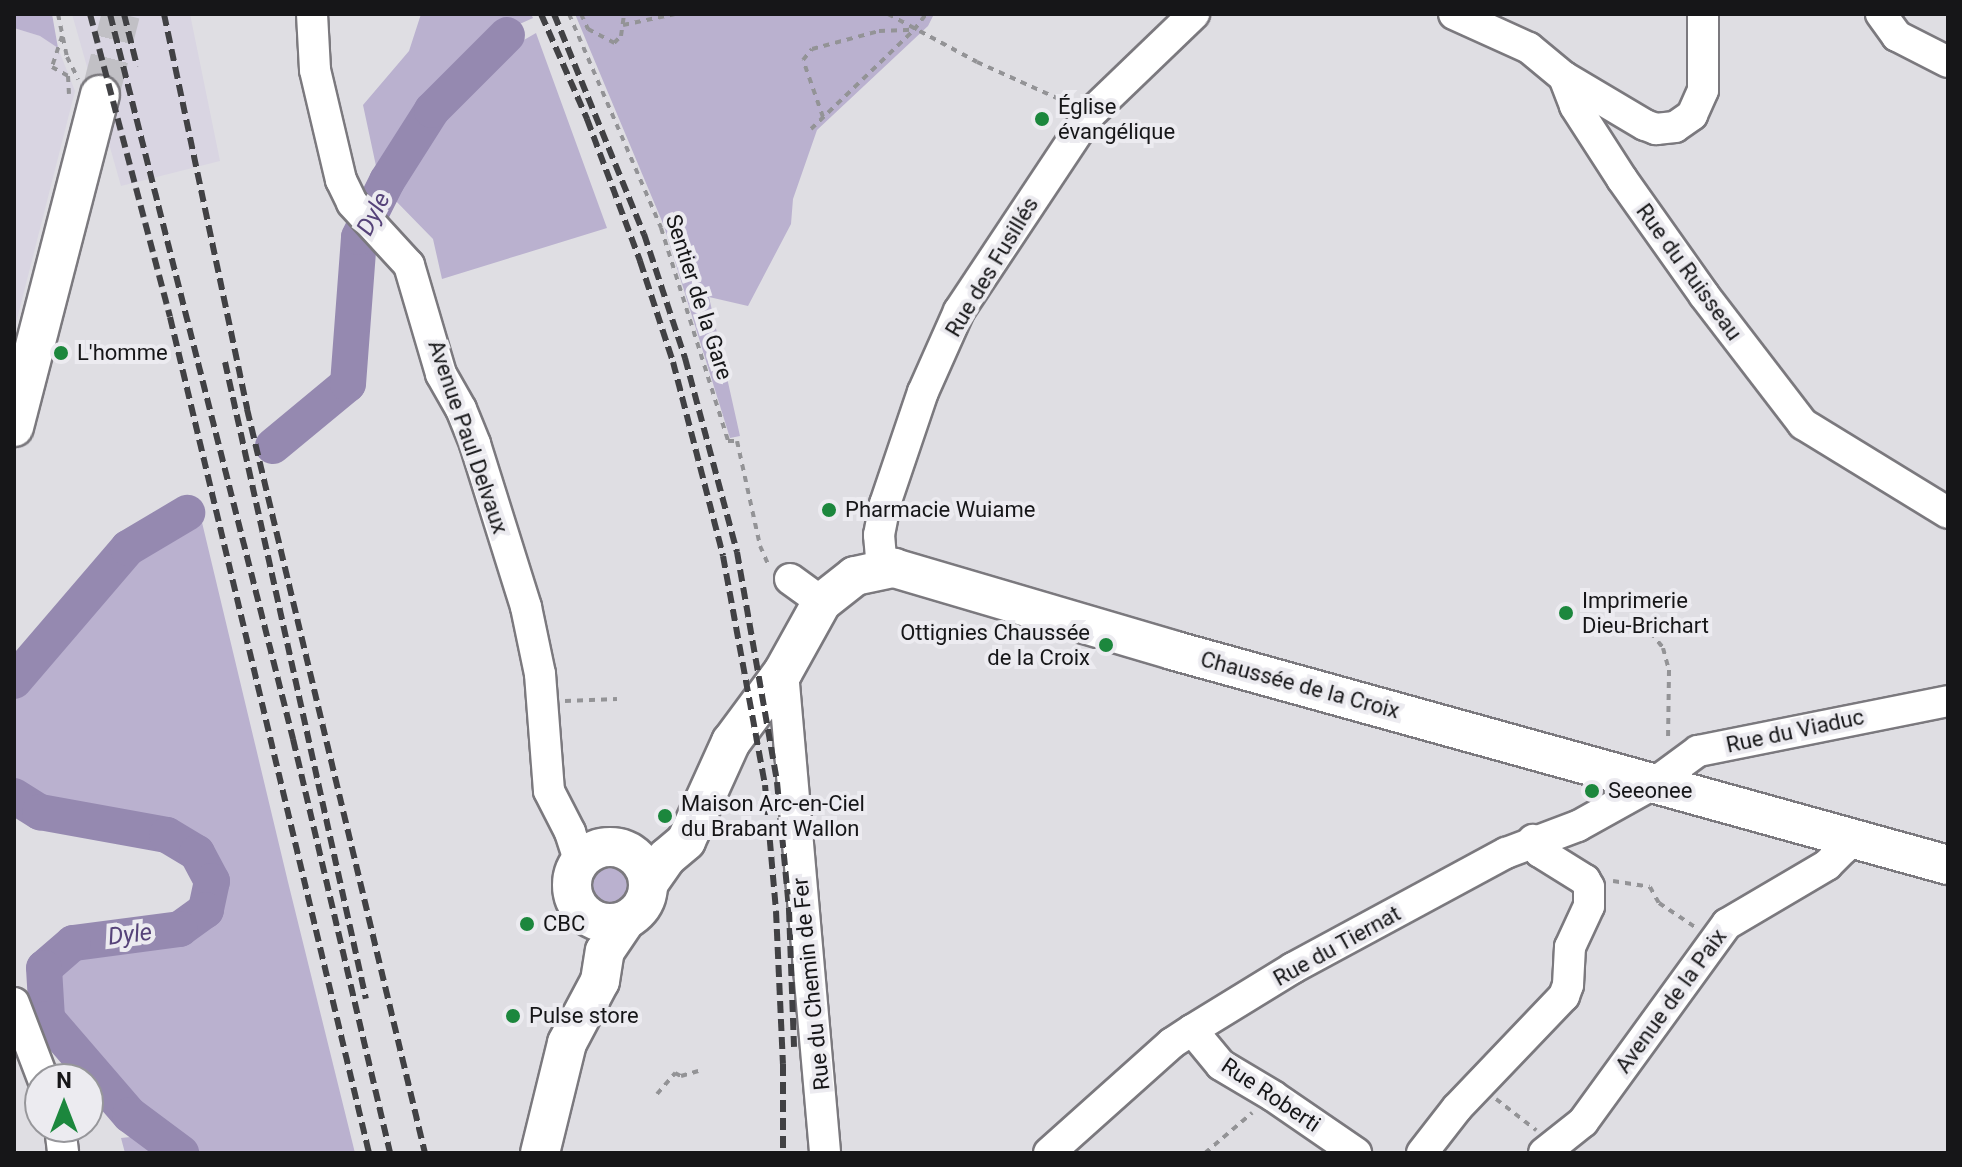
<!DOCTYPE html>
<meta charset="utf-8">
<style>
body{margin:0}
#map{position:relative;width:1962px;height:1167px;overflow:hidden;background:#dfdee3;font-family:Roboto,sans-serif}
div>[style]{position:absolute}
.built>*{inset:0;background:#d9d5e2}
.green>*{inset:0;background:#bab1cf}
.round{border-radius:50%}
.river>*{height:36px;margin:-18px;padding:0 18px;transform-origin:18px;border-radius:18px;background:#9589b0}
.major-tunnel>*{height:38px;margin-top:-19px;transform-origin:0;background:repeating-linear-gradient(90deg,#c1c0c5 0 38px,transparent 0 57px)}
.path>*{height:4px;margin-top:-2px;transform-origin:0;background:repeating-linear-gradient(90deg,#939396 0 6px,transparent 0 12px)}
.roads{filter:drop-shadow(2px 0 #7b797e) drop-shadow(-2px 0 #7b797e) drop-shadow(0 2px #7b797e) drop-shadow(0 -2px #7b797e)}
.minor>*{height:30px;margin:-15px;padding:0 15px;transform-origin:15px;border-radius:15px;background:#fff}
.major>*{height:38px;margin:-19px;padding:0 19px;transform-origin:19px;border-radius:19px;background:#fff}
.major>.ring{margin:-19px;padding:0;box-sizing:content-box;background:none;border:38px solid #fff;border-radius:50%}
.rail>*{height:6px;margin-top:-3px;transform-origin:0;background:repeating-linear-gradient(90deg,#414144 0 12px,transparent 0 18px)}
.dots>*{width:22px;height:22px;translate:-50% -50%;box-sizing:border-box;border:4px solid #ecebf0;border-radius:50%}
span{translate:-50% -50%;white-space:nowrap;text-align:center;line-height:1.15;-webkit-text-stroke:8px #ecebf0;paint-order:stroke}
.poi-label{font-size:22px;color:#161618}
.left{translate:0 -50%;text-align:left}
.right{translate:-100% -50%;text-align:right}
.street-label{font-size:22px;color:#161618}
.water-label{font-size:24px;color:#564379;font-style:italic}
.frame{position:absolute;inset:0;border:16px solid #161618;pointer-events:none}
.north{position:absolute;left:24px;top:1063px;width:80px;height:80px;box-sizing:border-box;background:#ecebf0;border:2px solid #96969a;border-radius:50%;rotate:0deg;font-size:22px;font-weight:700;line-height:32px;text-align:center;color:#161618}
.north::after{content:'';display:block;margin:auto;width:28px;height:36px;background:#1c873d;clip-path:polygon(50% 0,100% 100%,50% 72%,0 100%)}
</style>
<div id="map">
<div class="built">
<div style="clip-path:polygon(72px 14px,190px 14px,220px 161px,121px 186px)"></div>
<div style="clip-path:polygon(14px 28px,40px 36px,58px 48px,75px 91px,14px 331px)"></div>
</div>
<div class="green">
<div style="clip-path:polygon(14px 14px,52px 14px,58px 48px,40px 36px,14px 28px)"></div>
<div style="clip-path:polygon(421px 14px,531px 14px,533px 18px,500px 33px,427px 107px,379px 180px,363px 105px,409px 51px)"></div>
<div style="clip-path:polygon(575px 14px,934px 14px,928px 26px,817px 130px,793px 199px,791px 224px,748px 306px,709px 297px,740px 436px,730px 438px,664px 226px)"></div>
<div style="clip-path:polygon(536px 33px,607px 228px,442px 279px,433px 239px,392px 197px,450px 102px,500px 54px)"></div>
<div style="clip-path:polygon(200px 514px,288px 882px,355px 1153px,125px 1153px,121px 1138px,140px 1136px,125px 1122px,101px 1061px,55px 1017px,52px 975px,77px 952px,188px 935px,216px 909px,219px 881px,201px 847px,169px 833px,42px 808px,14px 791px,14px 692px,131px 551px)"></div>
<div class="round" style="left:587px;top:864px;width:44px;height:44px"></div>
</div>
<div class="river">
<div style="left:273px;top:446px;width:97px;rotate:-39.6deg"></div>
<div style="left:348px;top:384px;width:147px;rotate:-85.7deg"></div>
<div style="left:359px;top:237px;width:63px;rotate:-63.4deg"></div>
<div style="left:387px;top:181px;width:84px;rotate:-57.6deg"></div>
<div style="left:432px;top:110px;width:106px;rotate:-45deg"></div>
<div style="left:14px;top:681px;width:175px;rotate:-49.4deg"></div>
<div style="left:128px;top:548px;width:69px;rotate:-30.7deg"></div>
<div style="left:14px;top:796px;width:31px;rotate:32deg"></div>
<div style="left:40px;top:812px;width:129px;rotate:10.3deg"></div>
<div style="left:167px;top:835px;width:35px;rotate:31deg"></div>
<div style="left:197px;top:853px;width:32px;rotate:62deg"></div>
<div style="left:212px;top:881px;width:30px;rotate:102deg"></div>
<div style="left:206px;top:910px;width:32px;rotate:144deg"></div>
<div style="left:180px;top:929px;width:108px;rotate:172.5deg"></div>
<div style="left:73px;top:943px;width:38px;rotate:139deg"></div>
<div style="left:44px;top:968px;width:51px;rotate:86.6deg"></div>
<div style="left:47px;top:1019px;width:127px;rotate:49.2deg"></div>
<div style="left:130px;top:1115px;width:64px;rotate:36.7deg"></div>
</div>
<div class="major-tunnel">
<div style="left:100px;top:95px;width:84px;rotate:-75.5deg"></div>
</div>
<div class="path">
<div style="left:58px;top:14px;width:44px;rotate:78.2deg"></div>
<div style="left:67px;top:57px;width:25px;rotate:63deg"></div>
<div style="left:569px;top:14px;width:233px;rotate:66.7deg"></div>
<div style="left:661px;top:228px;width:223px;rotate:72.5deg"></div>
<div style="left:728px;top:441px;width:9px"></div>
<div style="left:737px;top:441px;width:107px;rotate:77.6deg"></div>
<div style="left:760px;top:546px;width:22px;rotate:66deg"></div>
<div style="left:581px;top:14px;width:17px;rotate:65deg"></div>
<div style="left:588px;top:29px;width:30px;rotate:28deg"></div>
<div style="left:614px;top:43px;width:10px;rotate:-45deg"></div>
<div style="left:621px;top:36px;width:22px;rotate:-82deg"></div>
<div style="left:888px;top:14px;width:101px;rotate:28.3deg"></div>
<div style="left:977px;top:62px;width:100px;rotate:24.3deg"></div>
<div style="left:623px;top:25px;width:53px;rotate:-11.9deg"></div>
<div style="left:62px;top:36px;width:33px;rotate:108deg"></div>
<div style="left:52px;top:67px;width:18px;rotate:29deg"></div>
<div style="left:68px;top:76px;width:18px;rotate:87deg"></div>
<div style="left:823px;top:117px;width:60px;rotate:-109.3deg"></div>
<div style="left:803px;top:60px;width:14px;rotate:-51deg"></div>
<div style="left:812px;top:49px;width:69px;rotate:-15deg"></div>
<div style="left:879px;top:31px;width:34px;rotate:-2deg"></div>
<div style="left:811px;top:129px;width:143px;rotate:-43.9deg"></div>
<div style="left:914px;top:30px;width:20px;rotate:-53deg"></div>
<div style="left:1643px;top:623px;width:32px;rotate:51deg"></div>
<div style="left:1663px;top:648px;width:23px;rotate:75deg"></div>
<div style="left:1669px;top:670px;width:71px;rotate:90.8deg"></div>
<div style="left:565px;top:701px;width:52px;rotate:-2.2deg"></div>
<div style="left:1613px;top:881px;width:37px;rotate:9deg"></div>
<div style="left:1650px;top:887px;width:18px;rotate:61deg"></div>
<div style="left:1659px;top:903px;width:43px;rotate:33.7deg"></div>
<div style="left:657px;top:1094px;width:28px;rotate:-49deg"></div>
<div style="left:675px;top:1073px;width:7px;rotate:27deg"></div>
<div style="left:681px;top:1076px;width:18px;rotate:-16deg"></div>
<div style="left:1496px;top:1099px;width:51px;rotate:37.8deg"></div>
<div style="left:1205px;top:1153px;width:62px;rotate:-40.4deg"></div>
</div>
<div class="roads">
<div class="minor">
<div style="left:312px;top:14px;width:56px;rotate:86.9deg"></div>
<div style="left:315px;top:70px;width:113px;rotate:76.7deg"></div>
<div style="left:341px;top:180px;width:25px;rotate:64deg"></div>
<div style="left:352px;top:203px;width:84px;rotate:47.4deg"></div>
<div style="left:409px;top:265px;width:114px;rotate:73.6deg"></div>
<div style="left:441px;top:374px;width:40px;rotate:60.3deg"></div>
<div style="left:461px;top:409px;width:38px;rotate:68deg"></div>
<div style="left:475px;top:444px;width:171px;rotate:72.6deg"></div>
<div style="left:526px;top:607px;width:68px;rotate:78.2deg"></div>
<div style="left:540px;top:674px;width:117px;rotate:85.6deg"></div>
<div style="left:549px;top:791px;width:46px;rotate:62.9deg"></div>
<div style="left:570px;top:832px;width:29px;rotate:72deg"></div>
<div style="left:1454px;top:14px;width:82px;rotate:24.4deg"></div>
<div style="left:1529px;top:48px;width:45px;rotate:39.6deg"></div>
<div style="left:1564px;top:77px;width:31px;rotate:69deg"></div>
<div style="left:1575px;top:106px;width:87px;rotate:57.2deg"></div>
<div style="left:1622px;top:179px;width:142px;rotate:54.7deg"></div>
<div style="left:1704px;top:295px;width:163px;rotate:52.5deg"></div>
<div style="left:1803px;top:424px;width:170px;rotate:31.5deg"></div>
<div style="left:1881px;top:14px;width:27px;rotate:54deg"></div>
<div style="left:1897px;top:36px;width:57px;rotate:27deg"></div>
<div style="left:1564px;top:77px;width:94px;rotate:30.7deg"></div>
<div style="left:1645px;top:125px;width:12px;rotate:20deg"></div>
<div style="left:1656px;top:129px;width:19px;rotate:-6deg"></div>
<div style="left:1675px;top:127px;width:21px;rotate:-35deg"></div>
<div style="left:1692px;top:115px;width:27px;rotate:-66deg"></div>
<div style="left:1703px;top:90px;width:76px;rotate:-90deg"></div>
<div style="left:882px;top:569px;width:34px;rotate:-95deg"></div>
<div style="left:879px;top:535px;width:32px;rotate:-79deg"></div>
<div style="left:885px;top:504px;width:118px;rotate:-71.3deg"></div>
<div style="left:923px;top:392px;width:89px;rotate:-66deg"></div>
<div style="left:959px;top:311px;width:235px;rotate:-56.4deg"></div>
<div style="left:1089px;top:115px;width:146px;rotate:-43.9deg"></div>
<div style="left:790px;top:579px;width:39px;rotate:36deg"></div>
<div style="left:783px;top:672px;width:483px;rotate:85deg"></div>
<div style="left:14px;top:1003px;width:81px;rotate:69.1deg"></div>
<div style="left:1192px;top:1030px;width:45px;rotate:50.4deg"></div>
<div style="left:1221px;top:1065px;width:61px;rotate:30.8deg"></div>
<div style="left:1273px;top:1096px;width:101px;rotate:34.5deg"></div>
<div style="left:60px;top:1127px;width:26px;rotate:83deg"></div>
<div style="left:1049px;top:1153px;width:165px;rotate:-41.8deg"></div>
<div style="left:1172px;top:1043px;width:24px;rotate:-33deg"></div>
<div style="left:1192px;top:1030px;width:119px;rotate:-31.5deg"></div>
<div style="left:1293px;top:968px;width:242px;rotate:-28.4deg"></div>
<div style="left:1506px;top:853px;width:77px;rotate:-20.6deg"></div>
<div style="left:1578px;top:826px;width:86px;rotate:-29.2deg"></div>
<div style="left:1653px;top:784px;width:56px;rotate:-36.3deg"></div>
<div style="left:1698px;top:751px;width:255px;rotate:-11.3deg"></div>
<div style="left:1422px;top:1153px;width:57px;rotate:-52.1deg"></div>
<div style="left:1457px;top:1108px;width:155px;rotate:-46.3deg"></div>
<div style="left:1564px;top:996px;width:12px;rotate:-70deg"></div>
<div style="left:1568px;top:985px;width:38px;rotate:-87deg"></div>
<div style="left:1570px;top:947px;width:45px;rotate:-65.1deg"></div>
<div style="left:1589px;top:906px;width:19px;rotate:-90deg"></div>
<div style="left:1589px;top:887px;width:8px;rotate:-120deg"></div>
<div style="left:1585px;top:880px;width:53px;rotate:-148.1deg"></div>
<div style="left:1540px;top:852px;width:14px;rotate:-120deg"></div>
<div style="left:1544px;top:1153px;width:50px;rotate:-38.5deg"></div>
<div style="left:1583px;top:1122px;width:245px;rotate:-54deg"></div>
<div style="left:1727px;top:924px;width:116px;rotate:-30.5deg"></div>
<div style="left:1827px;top:865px;width:23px;rotate:-45deg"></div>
<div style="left:1843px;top:849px;width:14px;rotate:-65deg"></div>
</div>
<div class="major">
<div style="left:14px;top:427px;width:343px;rotate:-75.5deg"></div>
<div class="ring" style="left:572px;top:847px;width:38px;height:38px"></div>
<div style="left:648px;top:884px;width:32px;rotate:-55deg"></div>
<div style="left:666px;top:858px;width:26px;rotate:-40deg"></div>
<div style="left:686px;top:841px;width:109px;rotate:-65.6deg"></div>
<div style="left:731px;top:742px;width:87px;rotate:-53.4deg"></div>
<div style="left:783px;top:672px;width:80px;rotate:-60.9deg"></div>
<div style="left:822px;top:602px;width:42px;rotate:-38.2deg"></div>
<div style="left:855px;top:576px;width:40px;rotate:-12deg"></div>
<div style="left:894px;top:568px;width:290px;rotate:16.4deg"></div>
<div style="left:1172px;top:650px;width:805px;rotate:15.49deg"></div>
<div style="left:540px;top:1153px;width:113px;rotate:-76.2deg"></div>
<div style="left:567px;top:1043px;width:70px;rotate:-62deg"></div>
<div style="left:600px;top:981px;width:30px;rotate:-81deg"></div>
<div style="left:605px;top:951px;width:36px;rotate:-56deg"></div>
</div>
</div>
<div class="rail">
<div style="left:90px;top:14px;width:313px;rotate:75.2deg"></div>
<div style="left:170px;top:317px;width:859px;rotate:76.61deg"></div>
<div style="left:110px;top:14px;width:748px;rotate:75.83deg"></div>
<div style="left:293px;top:739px;width:425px;rotate:76.8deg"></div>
<div style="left:124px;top:14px;width:54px;rotate:76deg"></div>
<div style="left:164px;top:14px;width:404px;rotate:78.1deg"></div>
<div style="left:247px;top:409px;width:765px;rotate:76.55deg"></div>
<div style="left:541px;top:14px;width:115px;rotate:66.3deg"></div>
<div style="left:587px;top:119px;width:152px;rotate:69.5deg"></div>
<div style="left:640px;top:261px;width:106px;rotate:71.9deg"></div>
<div style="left:673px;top:362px;width:200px;rotate:75.5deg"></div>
<div style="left:723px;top:556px;width:233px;rotate:79.6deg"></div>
<div style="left:765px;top:785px;width:126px;rotate:85deg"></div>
<div style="left:776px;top:911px;width:153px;rotate:87.4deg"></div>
<div style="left:783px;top:1064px;width:89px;rotate:90deg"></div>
<div style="left:554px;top:14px;width:238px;rotate:67.8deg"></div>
<div style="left:644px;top:234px;width:131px;rotate:71.7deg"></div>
<div style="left:685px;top:358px;width:201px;rotate:75deg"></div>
<div style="left:737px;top:552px;width:233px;rotate:80.1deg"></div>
<div style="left:777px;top:782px;width:129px;rotate:84.6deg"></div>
<div style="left:789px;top:910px;width:137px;rotate:87.9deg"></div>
<div style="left:225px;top:362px;width:652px;rotate:77.52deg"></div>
</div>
<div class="dots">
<div style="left:1042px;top:119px;background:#1c873d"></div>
<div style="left:61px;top:353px;background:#1c873d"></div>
<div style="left:829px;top:510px;background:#1c873d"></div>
<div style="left:1566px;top:613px;background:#1c873d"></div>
<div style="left:1106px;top:645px;background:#1c873d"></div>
<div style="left:1592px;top:791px;background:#1c873d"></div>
<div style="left:665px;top:816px;background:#1c873d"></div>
<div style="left:527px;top:924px;background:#1c873d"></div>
<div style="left:513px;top:1016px;background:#1c873d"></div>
</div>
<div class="poi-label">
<span class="left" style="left:1058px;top:119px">Église<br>évangélique</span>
<span class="left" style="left:77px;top:353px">L'homme</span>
<span class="left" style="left:845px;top:510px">Pharmacie Wuiame</span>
<span class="left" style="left:1582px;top:613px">Imprimerie<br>Dieu-Brichart</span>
<span class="right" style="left:1090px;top:645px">Ottignies Chaussée<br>de la Croix</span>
<span class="left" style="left:1608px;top:791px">Seeonee</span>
<span class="left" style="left:681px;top:816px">Maison Arc-en-Ciel<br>du Brabant Wallon</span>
<span class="left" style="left:543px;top:924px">CBC</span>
<span class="left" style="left:529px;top:1016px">Pulse store</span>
</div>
<div class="street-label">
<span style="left:992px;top:267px;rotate:-59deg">Rue des Fusillés</span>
<span style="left:1689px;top:272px;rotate:54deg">Rue du Ruisseau</span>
<span style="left:699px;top:297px;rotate:72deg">Sentier de la Gare</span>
<span style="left:468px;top:437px;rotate:71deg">Avenue Paul Delvaux</span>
<span style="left:1300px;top:685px;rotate:15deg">Chaussée de la Croix</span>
<span style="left:1795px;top:731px;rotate:-12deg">Rue du Viaduc</span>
<span style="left:1337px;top:946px;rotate:-29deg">Rue du Tiernat</span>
<span style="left:811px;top:984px;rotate:-96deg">Rue du Chemin de Fer</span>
<span style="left:1671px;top:1001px;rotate:-54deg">Avenue de la Paix</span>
<span style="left:1271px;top:1095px;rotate:34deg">Rue Roberti</span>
</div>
<div class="water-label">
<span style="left:374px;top:214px;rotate:-63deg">Dyle</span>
<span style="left:130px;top:935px;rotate:-7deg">Dyle</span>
</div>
<div class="frame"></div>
<div class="north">N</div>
</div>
